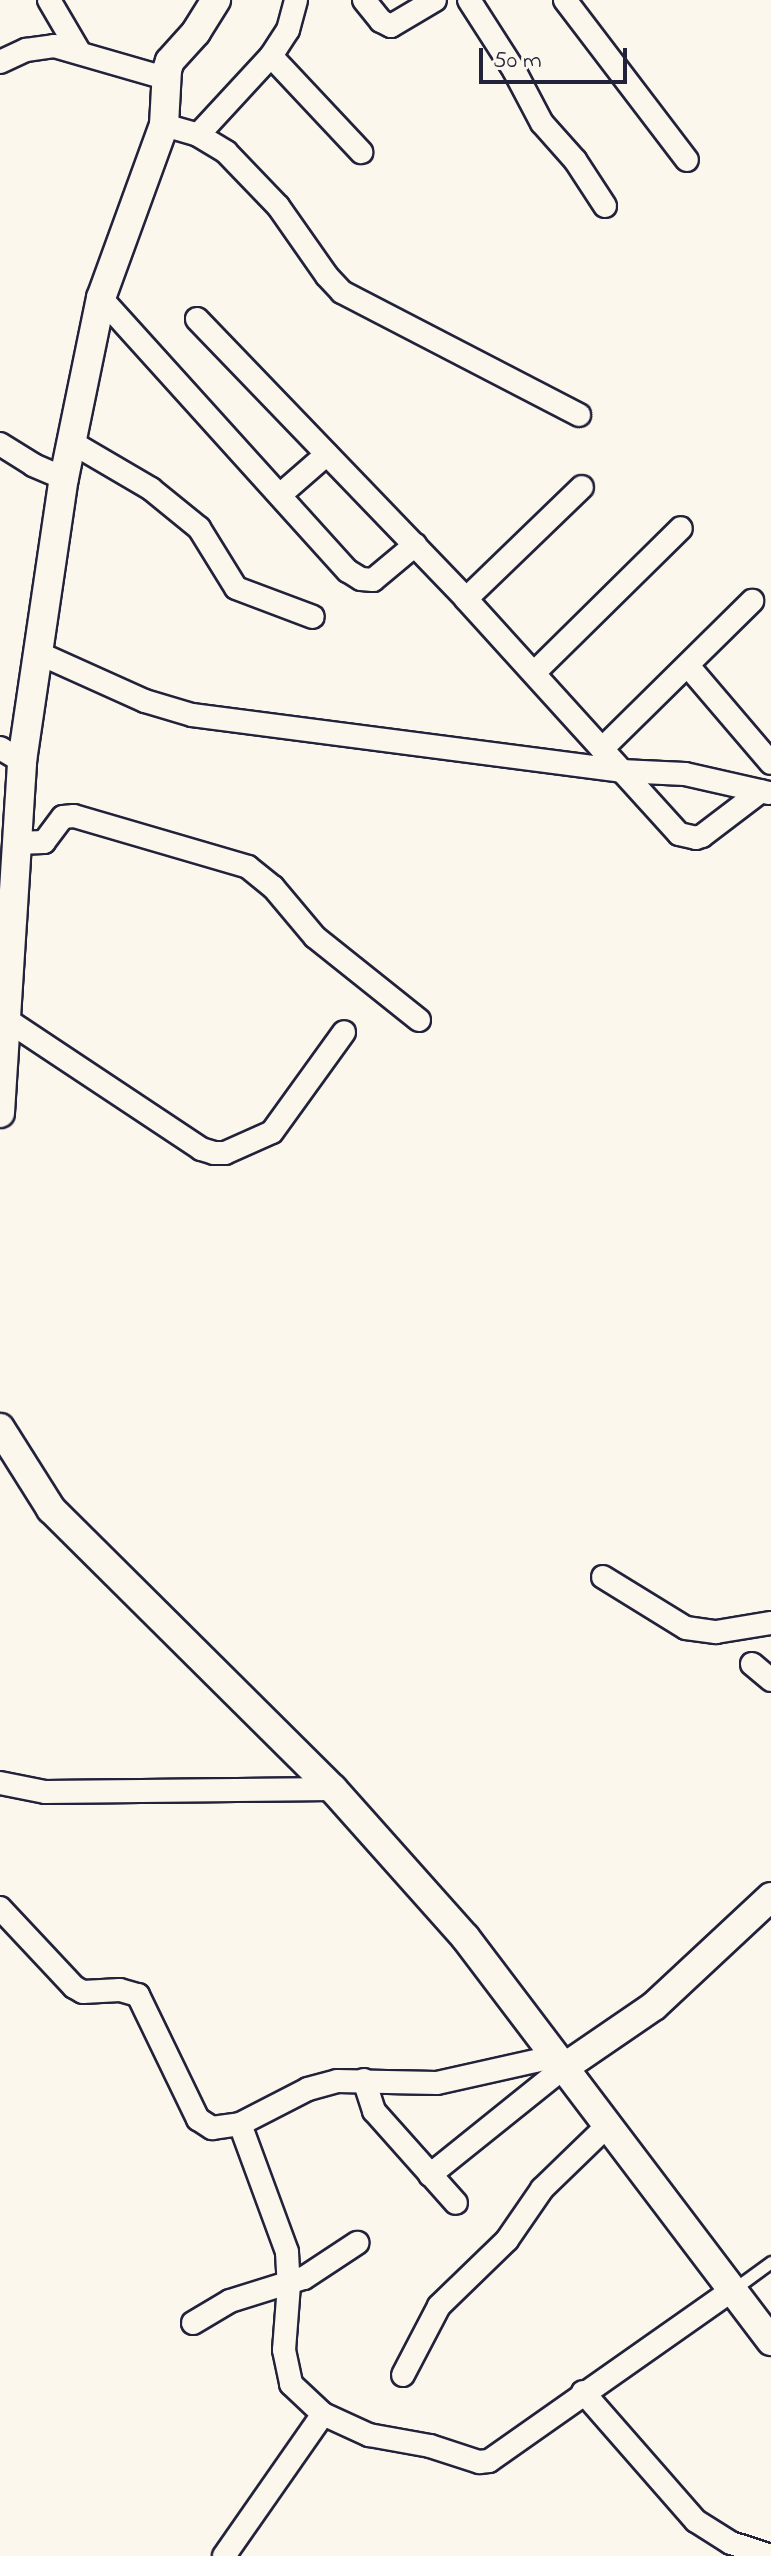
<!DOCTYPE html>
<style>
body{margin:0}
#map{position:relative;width:771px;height:2556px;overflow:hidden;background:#fbf7ec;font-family:"Indie Flower",sans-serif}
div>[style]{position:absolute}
.roads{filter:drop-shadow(2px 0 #22223b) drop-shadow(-2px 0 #22223b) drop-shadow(0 2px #22223b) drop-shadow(0 -2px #22223b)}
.service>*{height:11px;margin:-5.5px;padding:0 5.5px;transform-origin:5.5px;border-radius:5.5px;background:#fbf7ec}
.minor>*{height:22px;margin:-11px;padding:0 11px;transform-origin:11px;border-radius:11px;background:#fbf7ec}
.tertiary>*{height:28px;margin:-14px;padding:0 14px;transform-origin:14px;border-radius:14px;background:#fbf7ec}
span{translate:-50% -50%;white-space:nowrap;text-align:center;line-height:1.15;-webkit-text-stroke:8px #fbf7ec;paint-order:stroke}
.scale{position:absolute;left:479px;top:48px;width:148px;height:36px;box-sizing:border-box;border:4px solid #22223b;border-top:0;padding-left:10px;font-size:24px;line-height:28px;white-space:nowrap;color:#22223b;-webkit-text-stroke:6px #fbf7ec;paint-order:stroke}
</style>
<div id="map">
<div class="roads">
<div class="service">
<div style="left:734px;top:2289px;width:46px;rotate:-36.1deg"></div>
</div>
<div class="minor">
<div style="left:49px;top:0;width:61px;rotate:59.7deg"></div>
<div style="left:364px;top:0;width:27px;rotate:51deg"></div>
<div style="left:381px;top:21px;width:11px;rotate:27deg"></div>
<div style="left:391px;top:26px;width:51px;rotate:-30.6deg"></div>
<div style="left:469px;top:0;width:83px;rotate:57.3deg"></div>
<div style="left:514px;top:70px;width:60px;rotate:62.2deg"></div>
<div style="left:542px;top:123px;width:50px;rotate:48.3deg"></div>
<div style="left:575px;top:160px;width:55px;rotate:56.9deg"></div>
<div style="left:565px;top:0;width:201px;rotate:52.7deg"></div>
<div style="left:271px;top:56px;width:132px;rotate:46.8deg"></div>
<div style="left:0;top:62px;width:29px;rotate:-25deg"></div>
<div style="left:26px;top:50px;width:28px;rotate:-8deg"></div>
<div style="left:54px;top:46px;width:119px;rotate:16.1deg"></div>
<div style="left:164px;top:125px;width:35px;rotate:16deg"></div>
<div style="left:198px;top:135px;width:33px;rotate:31deg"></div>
<div style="left:226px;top:152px;width:75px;rotate:46.1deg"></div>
<div style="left:278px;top:206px;width:85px;rotate:55deg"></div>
<div style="left:327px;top:276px;width:22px;rotate:47deg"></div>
<div style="left:342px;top:292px;width:267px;rotate:27.4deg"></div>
<div style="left:198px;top:135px;width:108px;rotate:-47.3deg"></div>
<div style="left:271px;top:56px;width:31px;rotate:-57deg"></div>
<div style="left:288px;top:30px;width:31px;rotate:-75deg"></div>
<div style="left:101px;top:298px;width:368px;rotate:47.9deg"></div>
<div style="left:348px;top:571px;width:15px;rotate:32deg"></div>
<div style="left:361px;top:579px;width:12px;rotate:5deg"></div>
<div style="left:373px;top:580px;width:55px;rotate:-39.8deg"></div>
<div style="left:197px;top:319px;width:388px;rotate:46.1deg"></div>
<div style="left:466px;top:599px;width:317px;rotate:47.8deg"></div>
<div style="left:679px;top:834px;width:17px;rotate:13deg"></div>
<div style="left:696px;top:838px;width:6px;rotate:-18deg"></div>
<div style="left:702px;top:836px;width:74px;rotate:-37.3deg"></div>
<div style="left:71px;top:442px;width:93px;rotate:30.4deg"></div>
<div style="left:151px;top:489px;width:62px;rotate:39.1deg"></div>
<div style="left:199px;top:528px;width:70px;rotate:58.3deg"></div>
<div style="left:236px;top:588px;width:82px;rotate:20.6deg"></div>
<div style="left:0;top:444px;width:39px;rotate:32deg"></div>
<div style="left:33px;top:465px;width:34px;rotate:23deg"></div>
<div style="left:280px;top:495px;width:62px;rotate:-41.1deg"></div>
<div style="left:466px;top:599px;width:161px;rotate:-44deg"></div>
<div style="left:36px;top:652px;width:120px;rotate:24.2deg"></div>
<div style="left:145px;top:701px;width:49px;rotate:16.6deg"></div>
<div style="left:192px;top:715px;width:433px;rotate:7.4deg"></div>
<div style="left:621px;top:771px;width:64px;rotate:2.7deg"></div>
<div style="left:685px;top:774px;width:86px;rotate:12.7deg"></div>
<div style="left:689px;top:667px;width:126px;rotate:49.5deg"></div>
<div style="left:534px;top:673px;width:206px;rotate:-44.6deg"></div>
<div style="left:0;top:748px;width:26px;rotate:31deg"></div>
<div style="left:602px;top:749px;width:211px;rotate:-44.6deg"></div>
<div style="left:16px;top:843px;width:28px;rotate:-2deg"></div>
<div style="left:44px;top:842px;width:31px;rotate:-53deg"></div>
<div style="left:63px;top:817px;width:11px;rotate:-5deg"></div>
<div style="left:74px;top:816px;width:181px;rotate:16.3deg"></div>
<div style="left:248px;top:867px;width:32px;rotate:39deg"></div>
<div style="left:273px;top:887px;width:65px;rotate:50deg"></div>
<div style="left:315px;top:937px;width:133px;rotate:38.6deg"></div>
<div style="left:7px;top:1020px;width:233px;rotate:33.6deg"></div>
<div style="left:201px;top:1149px;width:14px;rotate:17deg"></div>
<div style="left:214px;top:1153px;width:11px"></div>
<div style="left:225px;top:1153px;width:51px;rotate:-24.1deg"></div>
<div style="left:272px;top:1132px;width:123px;rotate:-54.2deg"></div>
<div style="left:603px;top:1577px;width:97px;rotate:31.6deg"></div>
<div style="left:686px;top:1628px;width:30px;rotate:8deg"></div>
<div style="left:716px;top:1632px;width:56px;rotate:-9.3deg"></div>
<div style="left:752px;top:1664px;width:25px;rotate:40deg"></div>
<div style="left:0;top:1783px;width:46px;rotate:11.3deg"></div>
<div style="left:45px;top:1792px;width:288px;rotate:-0.6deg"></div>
<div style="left:0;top:1908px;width:108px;rotate:46.9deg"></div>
<div style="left:74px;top:1987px;width:10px;rotate:29deg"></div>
<div style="left:83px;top:1992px;width:37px;rotate:-3deg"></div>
<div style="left:120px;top:1990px;width:19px;rotate:16deg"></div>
<div style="left:138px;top:1995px;width:138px;rotate:64.2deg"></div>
<div style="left:198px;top:2119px;width:17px;rotate:33deg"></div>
<div style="left:212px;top:2128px;width:28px;rotate:-8deg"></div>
<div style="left:240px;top:2124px;width:76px;rotate:-27.2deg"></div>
<div style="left:308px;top:2089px;width:30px;rotate:-15deg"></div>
<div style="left:337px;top:2081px;width:100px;rotate:1.1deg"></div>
<div style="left:437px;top:2083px;width:119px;rotate:-12.6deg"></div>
<div style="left:364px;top:2080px;width:33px;rotate:72deg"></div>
<div style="left:374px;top:2111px;width:123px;rotate:48.3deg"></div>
<div style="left:240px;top:2124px;width:136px;rotate:69.8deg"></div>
<div style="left:287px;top:2252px;width:33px;rotate:87deg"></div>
<div style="left:289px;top:2285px;width:65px;rotate:94.4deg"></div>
<div style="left:284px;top:2350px;width:35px;rotate:78deg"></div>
<div style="left:291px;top:2384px;width:44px;rotate:43.2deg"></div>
<div style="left:323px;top:2414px;width:51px;rotate:24.5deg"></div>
<div style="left:369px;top:2435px;width:62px;rotate:10.2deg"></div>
<div style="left:430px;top:2446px;width:52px;rotate:18.1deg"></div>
<div style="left:479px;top:2462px;width:10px;rotate:-6deg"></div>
<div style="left:489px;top:2461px;width:299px;rotate:-35.1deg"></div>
<div style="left:430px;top:2175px;width:169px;rotate:-38.8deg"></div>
<div style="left:193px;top:2323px;width:43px;rotate:-30.7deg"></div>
<div style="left:230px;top:2301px;width:77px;rotate:-17.3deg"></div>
<div style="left:304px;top:2278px;width:64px;rotate:-33.4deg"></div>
<div style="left:403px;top:2375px;width:78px;rotate:-62.4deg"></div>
<div style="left:439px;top:2306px;width:95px;rotate:-44.1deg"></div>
<div style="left:507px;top:2240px;width:62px;rotate:-55.5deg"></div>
<div style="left:542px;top:2189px;width:89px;rotate:-44.1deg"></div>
<div style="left:583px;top:2392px;width:171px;rotate:48.8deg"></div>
<div style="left:696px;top:2521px;width:41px;rotate:32.2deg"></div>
<div style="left:731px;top:2543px;width:42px;rotate:18deg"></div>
<div style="left:224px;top:2556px;width:173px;rotate:-55.1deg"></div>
</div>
<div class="tertiary">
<div style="left:0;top:1113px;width:353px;rotate:-86.4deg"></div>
<div style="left:22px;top:761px;width:286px;rotate:-81.6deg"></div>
<div style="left:64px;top:478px;width:184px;rotate:-78.4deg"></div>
<div style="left:101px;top:298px;width:184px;rotate:-70deg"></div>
<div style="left:164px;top:125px;width:55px;rotate:-86.9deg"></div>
<div style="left:167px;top:70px;width:9px;rotate:-72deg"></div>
<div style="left:170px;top:61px;width:39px;rotate:-48deg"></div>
<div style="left:196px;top:32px;width:38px;rotate:-58deg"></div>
<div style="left:0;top:1428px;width:96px;rotate:57.8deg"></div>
<div style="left:51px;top:1509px;width:397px;rotate:44.8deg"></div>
<div style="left:333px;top:1789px;width:198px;rotate:48.3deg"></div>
<div style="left:465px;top:1937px;width:507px;rotate:52.86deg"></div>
<div style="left:562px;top:2069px;width:112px;rotate:-34.4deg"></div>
<div style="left:654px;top:2006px;width:160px;rotate:-43deg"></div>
</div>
</div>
<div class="scale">50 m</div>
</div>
